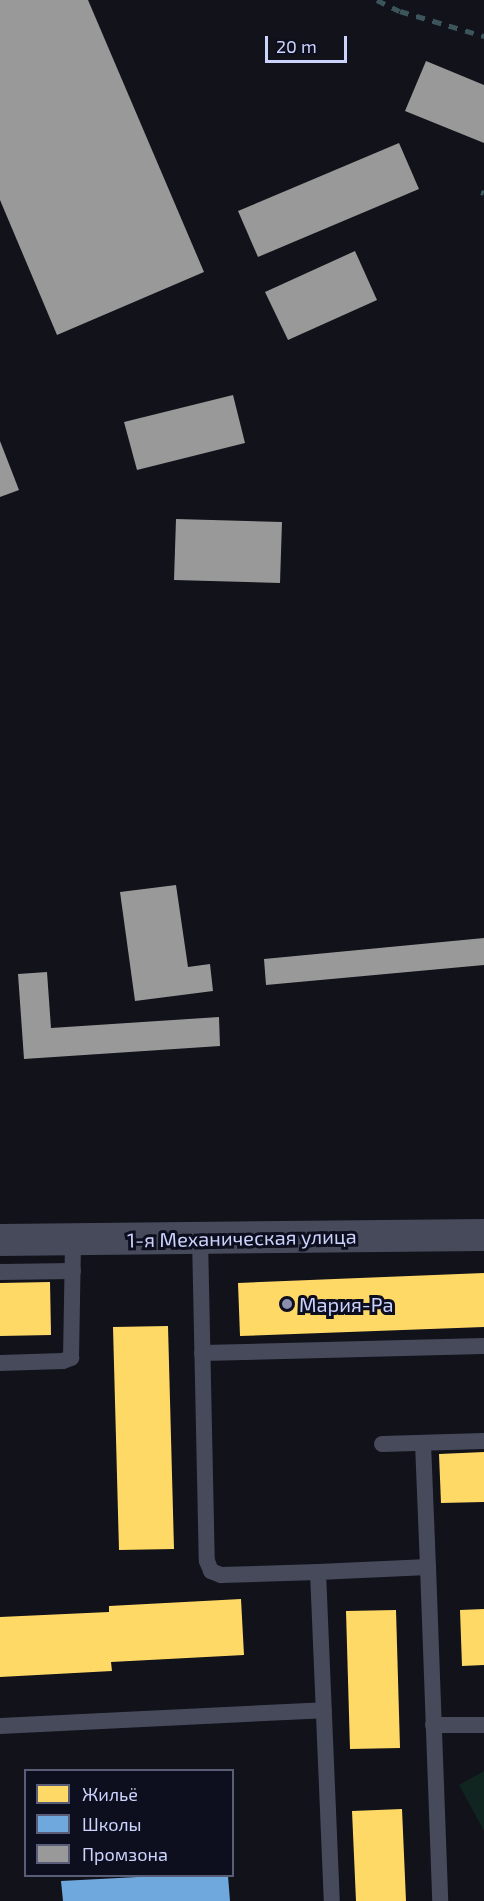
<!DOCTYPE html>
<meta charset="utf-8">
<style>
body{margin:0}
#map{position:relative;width:484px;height:1901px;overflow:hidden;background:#11121a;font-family:"Exo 2",sans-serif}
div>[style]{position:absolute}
.green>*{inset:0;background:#102520}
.homes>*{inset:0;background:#ffd966}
.schools>*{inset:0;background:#6fa8dc}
.industry>*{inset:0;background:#999}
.service>*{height:16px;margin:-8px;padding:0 8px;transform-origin:8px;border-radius:8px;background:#464a5b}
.minor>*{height:32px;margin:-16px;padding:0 16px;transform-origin:16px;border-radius:16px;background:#464a5b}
.rail>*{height:4.5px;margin-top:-2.25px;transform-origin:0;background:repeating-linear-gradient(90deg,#3c555b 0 9px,transparent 0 17px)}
.dots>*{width:16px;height:16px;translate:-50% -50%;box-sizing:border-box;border:3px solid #0d0e1e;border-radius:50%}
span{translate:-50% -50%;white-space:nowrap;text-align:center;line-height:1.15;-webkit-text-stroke:6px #0d0e1e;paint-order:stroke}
.street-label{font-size:20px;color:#ccd3fd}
.poi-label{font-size:20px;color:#ccd3fd}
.left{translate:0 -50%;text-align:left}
.legend{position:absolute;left:24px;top:1769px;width:210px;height:108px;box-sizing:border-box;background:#0d0e1e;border:2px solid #595d77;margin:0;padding:8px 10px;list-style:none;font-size:18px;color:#ccd3fd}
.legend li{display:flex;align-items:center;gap:12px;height:30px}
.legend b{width:30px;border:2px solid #595d77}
.scale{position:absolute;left:265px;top:36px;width:82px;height:27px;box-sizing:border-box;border:3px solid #ccd3fd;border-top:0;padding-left:8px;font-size:18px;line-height:21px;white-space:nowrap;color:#ccd3fd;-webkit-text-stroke:4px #0d0e1e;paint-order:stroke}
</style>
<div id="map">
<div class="green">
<div style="clip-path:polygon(484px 1771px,484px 1831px,459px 1785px)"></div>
</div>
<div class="homes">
<div style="clip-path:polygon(484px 1273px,484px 1327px,240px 1336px,238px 1283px)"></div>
<div style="clip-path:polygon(50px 1282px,51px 1335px,0 1336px,0 1283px)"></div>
<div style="clip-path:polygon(168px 1326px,174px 1549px,119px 1550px,113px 1327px)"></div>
<div style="clip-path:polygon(484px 1452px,484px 1502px,441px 1503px,439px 1454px)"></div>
<div style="clip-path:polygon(241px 1599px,244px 1655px,111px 1662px,112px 1671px,0 1677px,0 1617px,109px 1612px,109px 1606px)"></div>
<div style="clip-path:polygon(484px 1609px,484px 1665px,462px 1666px,460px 1610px)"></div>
<div style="clip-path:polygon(396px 1610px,400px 1748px,350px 1749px,346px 1611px)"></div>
<div style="clip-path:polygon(402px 1809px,406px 1901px,356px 1901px,352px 1811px)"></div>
</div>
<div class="schools">
<div style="clip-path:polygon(157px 1876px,228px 1876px,230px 1901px,63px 1901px,61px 1881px)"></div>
</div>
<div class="industry">
<div style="clip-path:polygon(0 0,88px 0,204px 272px,57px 335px,0 200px)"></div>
<div style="clip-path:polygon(426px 61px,484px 85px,484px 143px,405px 111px)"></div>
<div style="clip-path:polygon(399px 143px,419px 189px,258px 257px,238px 211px)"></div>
<div style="clip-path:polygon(355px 251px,377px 300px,288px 340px,265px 292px)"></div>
<div style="clip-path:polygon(233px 395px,245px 443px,137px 470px,124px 422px)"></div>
<div style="clip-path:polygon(0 441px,19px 490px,0 497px)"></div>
<div style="clip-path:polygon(176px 519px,282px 522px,280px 583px,174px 580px)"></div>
<div style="clip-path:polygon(176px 885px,188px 967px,210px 964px,213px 991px,135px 1001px,120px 892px)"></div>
<div style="clip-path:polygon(484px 938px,484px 965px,266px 985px,264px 959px)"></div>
<div style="clip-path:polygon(47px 972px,51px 1028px,219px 1017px,220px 1046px,24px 1059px,18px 974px)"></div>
</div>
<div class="service">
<div style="left:200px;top:1238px;width:323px;rotate:88.8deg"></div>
<div style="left:207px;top:1561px;width:11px;rotate:68deg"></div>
<div style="left:211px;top:1571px;width:11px;rotate:22deg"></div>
<div style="left:221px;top:1575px;width:97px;rotate:-1.8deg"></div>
<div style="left:318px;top:1572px;width:329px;rotate:87.6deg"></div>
<div style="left:0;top:1272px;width:73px;rotate:-0.8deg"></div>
<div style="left:202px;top:1353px;width:282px;rotate:-1.4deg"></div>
<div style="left:0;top:1363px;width:63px;rotate:-1.8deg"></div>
<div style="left:63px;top:1361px;width:9px;rotate:-21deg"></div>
<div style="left:71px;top:1358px;width:119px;rotate:-89deg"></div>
<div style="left:423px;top:1443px;width:124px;rotate:87.7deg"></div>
<div style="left:382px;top:1444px;width:102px;rotate:-1.7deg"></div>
<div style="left:318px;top:1572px;width:110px;rotate:-2.6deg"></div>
<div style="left:428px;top:1567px;width:334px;rotate:87.9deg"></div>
<div style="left:433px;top:1725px;width:51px"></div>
<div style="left:0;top:1726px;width:324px;rotate:-2.8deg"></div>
</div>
<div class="minor">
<div style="left:0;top:1240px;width:484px;rotate:-0.6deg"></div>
</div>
<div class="rail">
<div style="left:377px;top:0;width:25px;rotate:26deg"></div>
<div style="left:400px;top:11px;width:88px;rotate:16.6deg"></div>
<div style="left:481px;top:192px;width:3px;rotate:18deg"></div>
</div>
<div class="dots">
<div style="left:287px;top:1304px;background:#8b8fae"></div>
</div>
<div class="street-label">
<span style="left:242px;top:1238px;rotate:-1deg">1-я Механическая улица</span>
</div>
<div class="poi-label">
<span class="left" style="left:299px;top:1304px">Мария-Ра</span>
</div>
<ul class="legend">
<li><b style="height:16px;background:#ffd966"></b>Жильё</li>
<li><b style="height:16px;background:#6fa8dc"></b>Школы</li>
<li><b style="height:16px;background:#999"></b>Промзона</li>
</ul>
<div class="scale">20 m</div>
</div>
